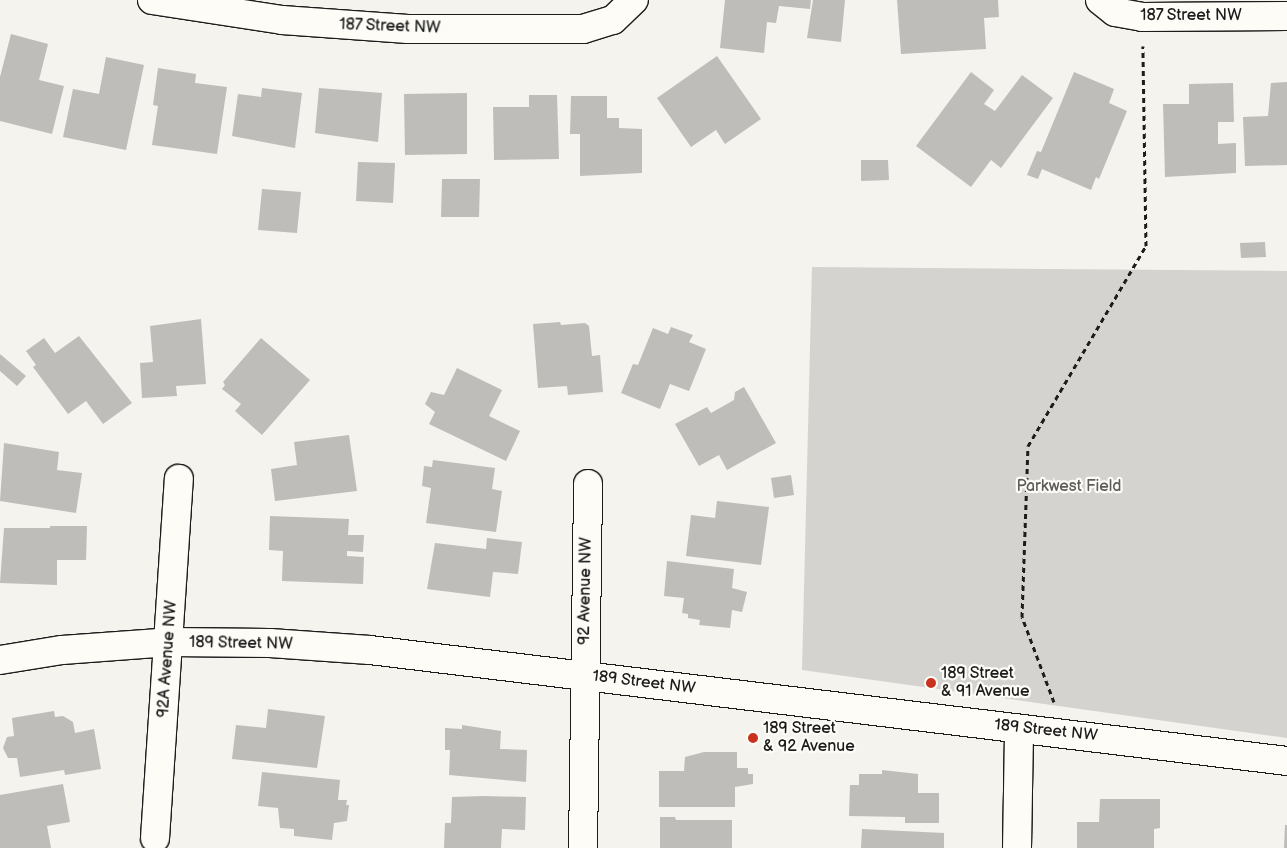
<!DOCTYPE html>
<style>
body{margin:0}
#map{position:relative;width:1287px;height:848px;overflow:hidden;background:#f4f3ee;font-family:"Balsamiq Sans",sans-serif}
div>[style]{position:absolute}
.green>*{inset:0;background:#d4d3cf}
.building>*{inset:0;background:#bebdba}
.path>*{height:3px;margin-top:-1.5px;transform-origin:0;background:repeating-linear-gradient(90deg,#1c1c1c 0 5px,transparent 0 9px)}
.roads{filter:drop-shadow(1px 0 #1c1c1c) drop-shadow(-1px 0 #1c1c1c) drop-shadow(0 1px #1c1c1c) drop-shadow(0 -1px #1c1c1c)}
.street>*{height:28px;margin:-14px;padding:0 14px;transform-origin:14px;border-radius:14px;background:#fdfcf7}
.secondary>*{height:28px;margin:-14px;padding:0 14px;transform-origin:14px;border-radius:14px;background:#fdfcf7}
.dots>*{width:14px;height:14px;translate:-50% -50%;box-sizing:border-box;border:2px solid #fdfcf7;border-radius:50%}
span{translate:-50% -50%;white-space:nowrap;text-align:center;line-height:1.15;-webkit-text-stroke:4.5px #fdfcf7;paint-order:stroke}
.street-label{font-size:16px;color:#1c1c1c}
.park-label{font-size:16px;color:#5c5c5b}
.poi-label{font-size:16px;color:#1c1c1c}
.left{translate:0 -50%;text-align:left}
</style>
<div id="map">
<div class="green">
<div style="clip-path:polygon(812px 267px,1287px 271px,1287px 738px,802px 670px)"></div>
</div>
<div class="building">
<div style="clip-path:polygon(725px 0,811px 0,810px 9px,779px 6px,776px 23px,767px 22px,764px 53px,720px 48px)"></div>
<div style="clip-path:polygon(813px 0,845px 0,841px 42px,807px 38px)"></div>
<div style="clip-path:polygon(897px 0,998px 0,999px 17px,984px 18px,986px 49px,901px 54px)"></div>
<div style="clip-path:polygon(11px 34px,48px 44px,39px 80px,64px 86px,52px 134px,0 121px,0 77px)"></div>
<div style="clip-path:polygon(717px 56px,761px 119px,725px 144px,716px 130px,691px 147px,657px 98px)"></div>
<div style="clip-path:polygon(106px 57px,144px 65px,126px 150px,63px 137px,73px 89px,99px 94px)"></div>
<div style="clip-path:polygon(158px 68px,196px 74px,195px 83px,227px 87px,217px 154px,152px 145px,158px 106px,153px 105px)"></div>
<div style="clip-path:polygon(971px 72px,994px 90px,984px 104px,995px 111px,1022px 75px,1053px 98px,1001px 168px,991px 160px,971px 187px,916px 146px)"></div>
<div style="clip-path:polygon(1074px 72px,1114px 89px,1109px 103px,1127px 111px,1099px 179px,1096px 177px,1091px 190px,1042px 169px,1038px 179px,1027px 175px,1037px 151px,1041px 152px)"></div>
<div style="clip-path:polygon(1287px 82px,1287px 165px,1245px 166px,1243px 117px,1268px 116px,1271px 83px)"></div>
<div style="clip-path:polygon(1233px 83px,1234px 122px,1218px 122px,1218px 144px,1236px 143px,1236px 173px,1165px 177px,1163px 104px,1189px 104px,1189px 84px)"></div>
<div style="clip-path:polygon(262px 88px,302px 93px,295px 148px,232px 136px,238px 94px,261px 97px)"></div>
<div style="clip-path:polygon(319px 88px,382px 93px,378px 142px,315px 133px)"></div>
<div style="clip-path:polygon(467px 93px,467px 154px,405px 155px,404px 94px)"></div>
<div style="clip-path:polygon(529px 95px,557px 95px,559px 159px,494px 160px,493px 107px,529px 107px)"></div>
<div style="clip-path:polygon(571px 96px,607px 96px,607px 118px,619px 118px,619px 128px,642px 129px,642px 173px,580px 176px,580px 134px,570px 134px)"></div>
<div style="clip-path:polygon(861px 160px,888px 160px,889px 180px,861px 181px)"></div>
<div style="clip-path:polygon(358px 162px,395px 163px,393px 203px,356px 201px)"></div>
<div style="clip-path:polygon(442px 179px,480px 179px,479px 217px,441px 217px)"></div>
<div style="clip-path:polygon(262px 189px,301px 192px,297px 233px,258px 230px)"></div>
<div style="clip-path:polygon(1265px 242px,1266px 257px,1241px 258px,1240px 243px)"></div>
<div style="clip-path:polygon(201px 319px,206px 384px,176px 386px,177px 396px,142px 398px,140px 363px,153px 362px,150px 326px)"></div>
<div style="clip-path:polygon(560px 322px,561px 325px,585px 323px,589px 326px,592px 356px,600px 355px,603px 392px,568px 395px,567px 386px,538px 388px,533px 324px)"></div>
<div style="clip-path:polygon(671px 327px,693px 335px,689px 342px,706px 349px,689px 391px,670px 384px,660px 409px,621px 393px,633px 364px,638px 365px,653px 328px,668px 334px)"></div>
<div style="clip-path:polygon(79px 336px,132px 403px,103px 424px,86px 401px,68px 414px,33px 367px,36px 365px,26px 351px,44px 338px,55px 353px)"></div>
<div style="clip-path:polygon(261px 338px,310px 380px,262px 435px,235px 411px,241px 404px,222px 389px,225px 385px,223px 382px)"></div>
<div style="clip-path:polygon(0 354px,26px 376px,17px 386px,0 371px)"></div>
<div style="clip-path:polygon(457px 368px,502px 390px,489px 416px,520px 431px,506px 461px,429px 424px,435px 412px,425px 404px,431px 392px,444px 395px)"></div>
<div style="clip-path:polygon(744px 387px,776px 443px,727px 470px,719px 455px,699px 466px,675px 424px,707px 407px,711px 413px,734px 400px,735px 392px)"></div>
<div style="clip-path:polygon(349px 435px,357px 491px,275px 501px,271px 469px,297px 465px,294px 442px)"></div>
<div style="clip-path:polygon(4px 443px,59px 452px,57px 470px,82px 473px,76px 513px,0 501px)"></div>
<div style="clip-path:polygon(433px 460px,495px 468px,492px 489px,502px 491px,496px 532px,426px 523px,431px 488px,422px 486px,424px 466px,432px 467px)"></div>
<div style="clip-path:polygon(791px 475px,794px 495px,774px 498px,771px 478px)"></div>
<div style="clip-path:polygon(717px 501px,769px 507px,761px 565px,686px 556px,691px 515px,715px 518px)"></div>
<div style="clip-path:polygon(270px 516px,349px 519px,348px 535px,364px 535px,363px 552px,347px 551px,347px 556px,364px 557px,363px 584px,282px 581px,283px 551px,269px 550px)"></div>
<div style="clip-path:polygon(50px 526px,87px 526px,86px 560px,57px 560px,57px 585px,0 583px,4px 528px,50px 528px)"></div>
<div style="clip-path:polygon(487px 538px,522px 542px,518px 574px,493px 572px,490px 597px,427px 589px,435px 543px,486px 549px)"></div>
<div style="clip-path:polygon(667px 561px,734px 569px,732px 588px,747px 592px,742px 612px,732px 610px,730px 628px,699px 625px,700px 620px,688px 618px,688px 614px,682px 613px,684px 598px,664px 596px)"></div>
<div style="clip-path:polygon(268px 709px,325px 716px,317px 768px,232px 759px,236px 725px,266px 728px)"></div>
<div style="clip-path:polygon(54px 711px,55px 717px,63px 716px,73px 722px,75px 733px,94px 729px,101px 769px,65px 775px,64px 770px,20px 777px,17px 758px,8px 758px,3px 748px,7px 737px,14px 736px,12px 718px)"></div>
<div style="clip-path:polygon(462px 725px,501px 731px,500px 749px,527px 750px,526px 782px,449px 775px,450px 750px,445px 750px,445px 728px,462px 729px)"></div>
<div style="clip-path:polygon(704px 752px,737px 752px,737px 768px,748px 768px,748px 774px,753px 774px,753px 784px,735px 787px,735px 807px,659px 807px,659px 771px,684px 771px,685px 757px)"></div>
<div style="clip-path:polygon(882px 770px,918px 774px,918px 793px,939px 793px,939px 823px,905px 823px,905px 817px,849px 816px,850px 785px,859px 785px,859px 774px,882px 774px)"></div>
<div style="clip-path:polygon(262px 772px,340px 780px,338px 800px,347px 800px,346px 805px,349px 805px,347px 821px,334px 823px,332px 840px,294px 836px,294px 829px,280px 828px,278px 808px,258px 806px)"></div>
<div style="clip-path:polygon(63px 784px,70px 822px,47px 826px,51px 848px,0 848px,0 795px)"></div>
<div style="clip-path:polygon(483px 796px,526px 797px,525px 830px,502px 829px,501px 848px,444px 848px,445px 823px,451px 823px,452px 797px)"></div>
<div style="clip-path:polygon(1100px 799px,1160px 799px,1160px 828px,1154px 829px,1154px 848px,1077px 848px,1077px 822px,1099px 822px)"></div>
<div style="clip-path:polygon(660px 817px,675px 817px,676px 820px,732px 820px,732px 848px,660px 848px)"></div>
<div style="clip-path:polygon(1285px 825px,1287px 825px,1287px 848px,1284px 848px)"></div>
<div style="clip-path:polygon(862px 829px,944px 833px,944px 848px,861px 848px)"></div>
</div>
<div class="path">
<div style="left:1054px;top:702px;width:91px;rotate:-110.6deg"></div>
<div style="left:1022px;top:617px;width:171px;rotate:-88deg"></div>
<div style="left:1028px;top:446px;width:232px;rotate:-59.5deg"></div>
<div style="left:1146px;top:246px;width:200px;rotate:-90.9deg"></div>
</div>
<div class="roads">
<div class="street">
<div style="left:152px;top:0;width:132px;rotate:8.7deg"></div>
<div style="left:282px;top:20px;width:126px;rotate:4.1deg"></div>
<div style="left:408px;top:29px;width:175px"></div>
<div style="left:583px;top:29px;width:31px;rotate:-17deg"></div>
<div style="left:613px;top:20px;width:29px;rotate:-44deg"></div>
<div style="left:1100px;top:0;width:19px;rotate:39deg"></div>
<div style="left:1115px;top:12px;width:27px;rotate:10deg"></div>
<div style="left:1142px;top:17px;width:145px;rotate:-0.4deg"></div>
<div style="left:155px;top:838px;width:360px;rotate:-86.2deg"></div>
<div style="left:583px;top:848px;width:364px;rotate:-89.2deg"></div>
<div style="left:1017px;top:848px;width:119px;rotate:-89deg"></div>
</div>
<div class="secondary">
<div style="left:0;top:660px;width:63px;rotate:-9.2deg"></div>
<div style="left:62px;top:650px;width:108px;rotate:-4.2deg"></div>
<div style="left:170px;top:642px;width:100px;rotate:0.6deg"></div>
<div style="left:270px;top:643px;width:100px;rotate:4deg"></div>
<div style="left:370px;top:650px;width:924px;rotate:6.9deg"></div>
</div>
</div>
<div class="dots">
<div style="left:931px;top:683px;background:#c8321e"></div>
<div style="left:753px;top:738px;background:#c8321e"></div>
</div>
<div class="street-label">
<span style="left:1191px;top:16px">187 Street NW</span>
<span style="left:390px;top:27px;rotate:2deg">187 Street NW</span>
<span style="left:586px;top:591px;rotate:-89deg">92 Avenue NW</span>
<span style="left:241px;top:644px;rotate:1deg">189 Street NW</span>
<span style="left:168px;top:659px;rotate:-86deg">92A Avenue NW</span>
<span style="left:644px;top:683px;rotate:7deg">189 Street NW</span>
<span style="left:1046px;top:731px;rotate:6deg">189 Street NW</span>
</div>
<div class="park-label">
<span style="left:1069px;top:487px">Parkwest Field</span>
</div>
<div class="poi-label">
<span class="left" style="left:941px;top:683px">189 Street<br>&amp; 91 Avenue</span>
<span class="left" style="left:763px;top:738px">189 Street<br>&amp; 92 Avenue</span>
</div>
</div>
